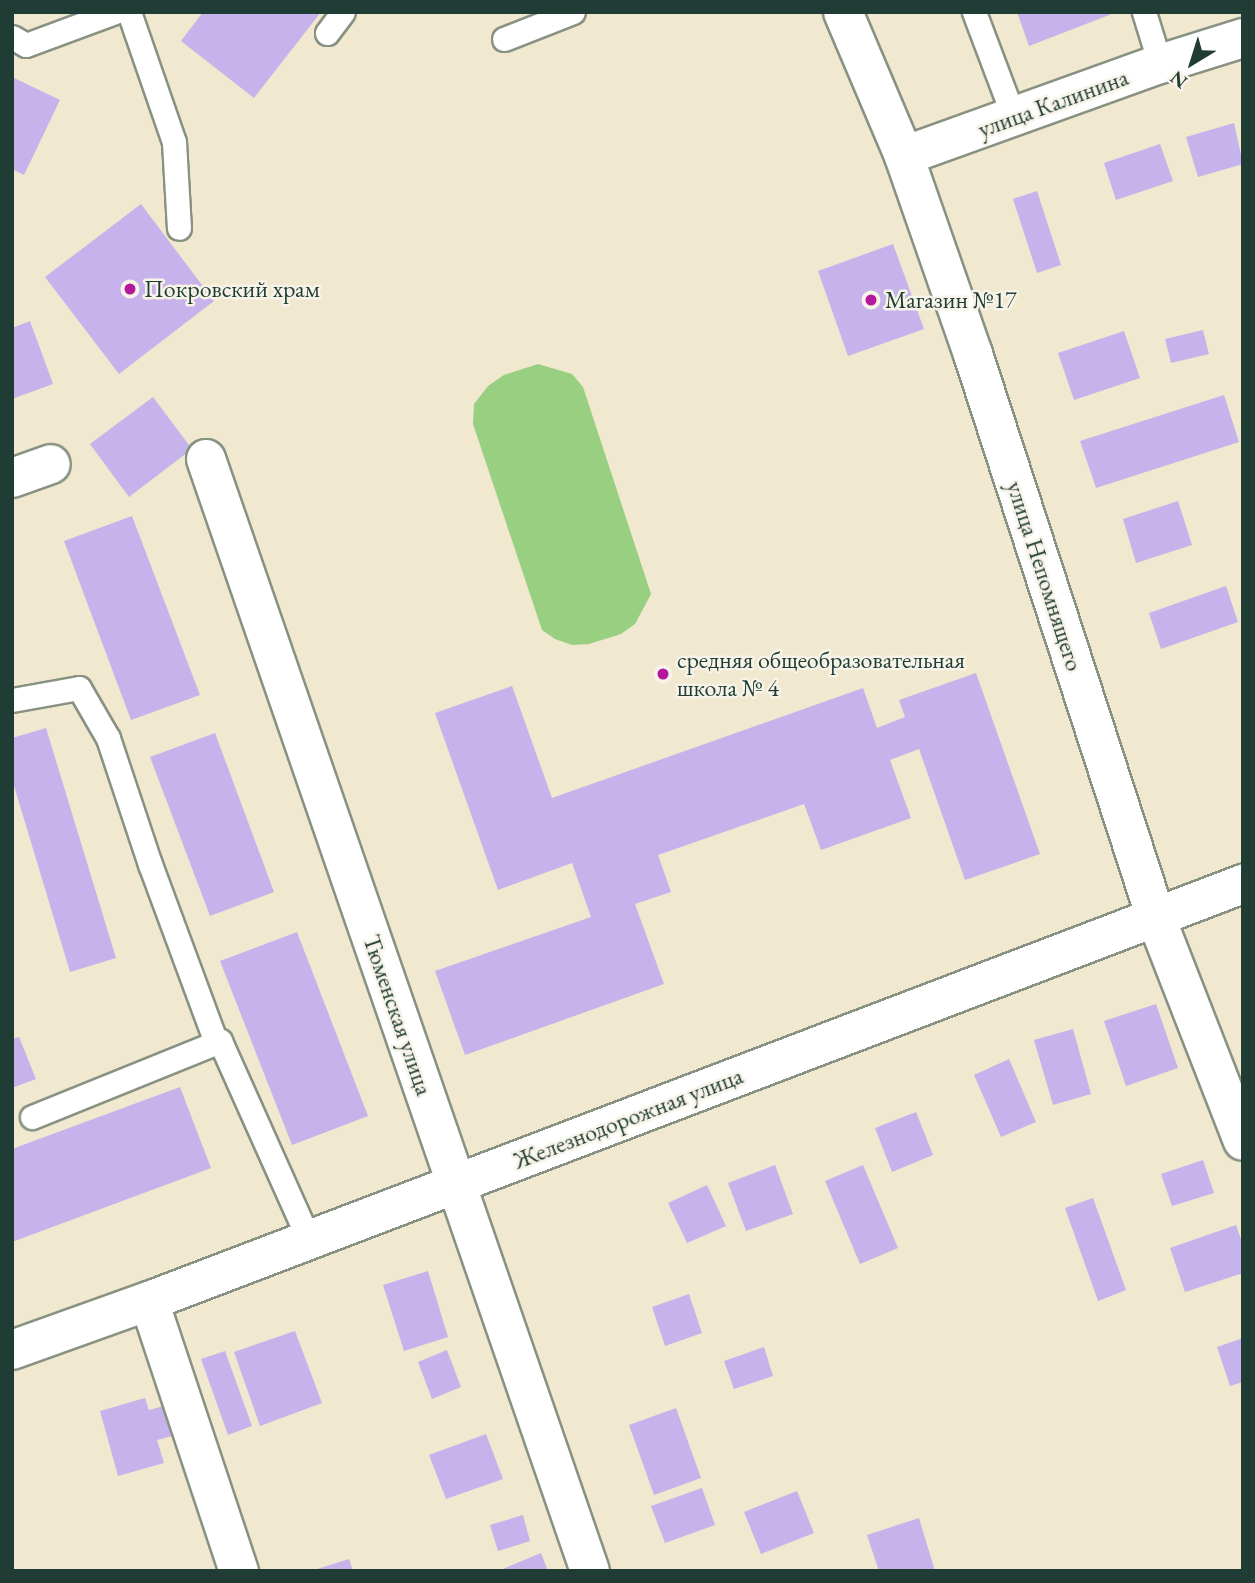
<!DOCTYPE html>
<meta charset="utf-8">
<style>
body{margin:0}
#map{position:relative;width:1255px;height:1583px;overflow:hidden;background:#f0e8cf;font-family:"EB Garamond",serif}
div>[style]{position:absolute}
.green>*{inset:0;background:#98cf81}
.building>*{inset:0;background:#c6b3eb}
.roads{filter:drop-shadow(2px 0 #889282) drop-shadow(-2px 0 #889282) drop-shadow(0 2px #889282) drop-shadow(0 -2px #889282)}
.lane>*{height:23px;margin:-11.5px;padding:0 11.5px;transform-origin:11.5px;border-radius:11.5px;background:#fff}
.street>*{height:38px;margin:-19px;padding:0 19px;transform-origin:19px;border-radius:19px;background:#fff}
.secondary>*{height:38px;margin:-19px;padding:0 19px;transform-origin:19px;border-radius:19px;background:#fff}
.dots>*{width:19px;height:19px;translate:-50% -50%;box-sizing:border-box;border:4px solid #f7f3e8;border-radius:50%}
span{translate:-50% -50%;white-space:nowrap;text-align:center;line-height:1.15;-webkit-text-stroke:5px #f7f3e8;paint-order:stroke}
.street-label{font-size:24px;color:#1f3d34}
.poi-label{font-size:24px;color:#1f3d34}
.left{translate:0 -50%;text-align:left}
.frame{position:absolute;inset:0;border:14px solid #1f3d34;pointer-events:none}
.north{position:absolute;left:1157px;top:28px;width:70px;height:70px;-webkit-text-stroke:5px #f7f3e8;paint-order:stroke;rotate:218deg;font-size:19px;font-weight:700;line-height:28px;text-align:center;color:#1f3d34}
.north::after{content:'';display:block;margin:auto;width:24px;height:32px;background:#1f3d34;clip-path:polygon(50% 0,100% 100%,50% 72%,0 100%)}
</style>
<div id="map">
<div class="green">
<div style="clip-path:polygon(538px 364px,572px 374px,583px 387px,651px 594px,635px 624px,621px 634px,589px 644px,572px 645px,555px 639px,542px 630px,473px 424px,474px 404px,488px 386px,504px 375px)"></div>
</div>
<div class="building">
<div style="clip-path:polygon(203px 12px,321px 12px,254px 98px,181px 41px)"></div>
<div style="clip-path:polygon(1017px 12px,1117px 12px,1029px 46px)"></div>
<div style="clip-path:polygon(12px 77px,60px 100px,24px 175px,12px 169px)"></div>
<div style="clip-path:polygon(1234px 123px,1243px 164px,1198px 177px,1186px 137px)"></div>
<div style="clip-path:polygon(1160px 144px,1173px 181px,1116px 200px,1104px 163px)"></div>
<div style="clip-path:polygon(1037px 191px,1061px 265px,1037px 273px,1013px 199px)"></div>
<div style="clip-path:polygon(141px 204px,214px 301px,119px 374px,45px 277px)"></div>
<div style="clip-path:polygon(893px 244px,924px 329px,848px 356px,818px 271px)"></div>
<div style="clip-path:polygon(30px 321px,53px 384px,12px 399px,12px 328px)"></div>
<div style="clip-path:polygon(1203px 330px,1209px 354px,1171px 363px,1165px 339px)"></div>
<div style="clip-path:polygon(1124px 331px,1140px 378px,1074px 400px,1058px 353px)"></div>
<div style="clip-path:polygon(1224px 395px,1239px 442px,1096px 488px,1080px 441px)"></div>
<div style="clip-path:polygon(153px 397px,192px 449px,129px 497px,90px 444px)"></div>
<div style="clip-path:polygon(1178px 501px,1192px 545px,1136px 563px,1123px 519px)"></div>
<div style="clip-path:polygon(132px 516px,200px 695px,131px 720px,64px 541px)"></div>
<div style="clip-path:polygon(1226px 586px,1238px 622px,1161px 649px,1149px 613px)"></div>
<div style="clip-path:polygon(976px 673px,1040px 854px,965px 880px,919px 749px,890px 760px,911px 818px,821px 850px,804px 804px,658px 855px,671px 892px,635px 904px,664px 984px,465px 1055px,435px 971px,591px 917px,572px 863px,498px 890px,435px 713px,512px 686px,552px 798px,863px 688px,877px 728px,905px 717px,899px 700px)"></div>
<div style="clip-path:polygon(46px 728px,116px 958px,70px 972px,12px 779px,12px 738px)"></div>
<div style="clip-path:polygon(215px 733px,274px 892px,210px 916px,150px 757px)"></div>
<div style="clip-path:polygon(297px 932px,368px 1116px,292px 1145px,220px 961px)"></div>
<div style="clip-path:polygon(1156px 1004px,1178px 1068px,1126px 1086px,1104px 1021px)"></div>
<div style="clip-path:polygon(1073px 1029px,1091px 1094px,1053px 1105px,1034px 1040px)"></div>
<div style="clip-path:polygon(19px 1037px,36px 1079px,12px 1088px,12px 1039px)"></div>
<div style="clip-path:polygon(1009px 1059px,1036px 1122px,1001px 1137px,974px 1075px)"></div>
<div style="clip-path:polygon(180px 1087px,211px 1168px,12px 1242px,12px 1149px)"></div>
<div style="clip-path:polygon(916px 1112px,933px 1155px,892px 1172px,875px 1128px)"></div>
<div style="clip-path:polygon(1203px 1160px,1214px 1193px,1172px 1206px,1161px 1174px)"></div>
<div style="clip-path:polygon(775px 1165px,793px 1214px,746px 1231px,728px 1183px)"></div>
<div style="clip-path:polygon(863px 1165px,898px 1248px,860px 1264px,825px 1181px)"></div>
<div style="clip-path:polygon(707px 1185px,726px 1226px,687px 1243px,668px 1203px)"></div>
<div style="clip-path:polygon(1093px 1198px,1126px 1290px,1098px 1301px,1065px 1208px)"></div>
<div style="clip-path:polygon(1236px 1225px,1243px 1245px,1243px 1273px,1185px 1292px,1170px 1248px)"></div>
<div style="clip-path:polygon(428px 1271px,448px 1337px,404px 1351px,383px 1285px)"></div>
<div style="clip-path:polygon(689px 1294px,702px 1333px,665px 1346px,652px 1307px)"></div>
<div style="clip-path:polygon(295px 1331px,322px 1403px,260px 1426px,234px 1352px)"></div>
<div style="clip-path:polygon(1243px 1338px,1243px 1382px,1230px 1386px,1217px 1347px)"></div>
<div style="clip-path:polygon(764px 1347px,773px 1376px,734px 1389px,724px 1361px)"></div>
<div style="clip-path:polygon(447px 1350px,461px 1387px,432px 1399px,418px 1362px)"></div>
<div style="clip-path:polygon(225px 1351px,252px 1426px,228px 1435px,201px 1359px)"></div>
<div style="clip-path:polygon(145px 1398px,149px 1410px,167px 1405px,176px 1435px,157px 1440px,164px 1463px,118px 1476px,100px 1411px)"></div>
<div style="clip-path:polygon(676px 1408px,701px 1478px,654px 1495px,629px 1425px)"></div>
<div style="clip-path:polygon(486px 1434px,503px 1479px,446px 1499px,429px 1455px)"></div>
<div style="clip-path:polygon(702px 1488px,715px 1525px,665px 1543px,651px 1506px)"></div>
<div style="clip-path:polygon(797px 1491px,814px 1533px,761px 1554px,744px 1512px)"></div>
<div style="clip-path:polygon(523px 1515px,530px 1541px,498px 1551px,490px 1525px)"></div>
<div style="clip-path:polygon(919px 1518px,935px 1571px,879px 1571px,867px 1535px)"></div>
<div style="clip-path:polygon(541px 1553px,548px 1571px,498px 1571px)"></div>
<div style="clip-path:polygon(349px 1559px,353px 1571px,314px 1571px,314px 1570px)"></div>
</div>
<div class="roads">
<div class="lane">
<div style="left:129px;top:12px;width:138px;rotate:70.9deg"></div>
<div style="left:174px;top:142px;width:86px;rotate:86.7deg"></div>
<div style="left:974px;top:12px;width:113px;rotate:69.3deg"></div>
<div style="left:1144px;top:12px;width:54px;rotate:72.9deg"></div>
<div style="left:327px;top:33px;width:26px;rotate:-53deg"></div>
<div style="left:12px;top:37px;width:16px;rotate:30deg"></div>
<div style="left:26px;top:45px;width:95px;rotate:-20.3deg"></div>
<div style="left:504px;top:39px;width:74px;rotate:-21.4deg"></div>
<div style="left:12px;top:700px;width:68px;rotate:-10.2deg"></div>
<div style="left:79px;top:688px;width:58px;rotate:59.9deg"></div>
<div style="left:108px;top:738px;width:133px;rotate:71.6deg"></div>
<div style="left:150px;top:864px;width:190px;rotate:69.7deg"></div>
<div style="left:32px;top:1117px;width:203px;rotate:-22deg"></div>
<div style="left:220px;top:1041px;width:218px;rotate:65.9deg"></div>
</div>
<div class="street">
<div style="left:206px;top:459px;width:1176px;rotate:70.95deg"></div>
<div style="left:12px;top:478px;width:41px;rotate:-19.7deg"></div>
<div style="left:149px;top:1301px;width:285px;rotate:71.6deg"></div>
<div style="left:12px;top:1350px;width:145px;rotate:-19.7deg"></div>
<div style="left:149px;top:1301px;width:1171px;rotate:-20.87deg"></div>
</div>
<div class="secondary">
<div style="left:843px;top:12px;width:156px;rotate:67deg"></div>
<div style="left:904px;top:156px;width:210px;rotate:70.8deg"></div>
<div style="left:973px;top:354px;width:593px;rotate:72.02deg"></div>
<div style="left:1156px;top:918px;width:239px;rotate:68.7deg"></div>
<div style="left:904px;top:156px;width:272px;rotate:-19.8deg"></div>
<div style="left:1160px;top:64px;width:87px;rotate:-17.4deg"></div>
</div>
</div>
<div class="dots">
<div style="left:130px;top:289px;background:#b5179e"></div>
<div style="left:871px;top:300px;background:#b5179e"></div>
<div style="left:663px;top:674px;background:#b5179e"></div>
</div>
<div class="street-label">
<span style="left:1053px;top:103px;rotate:-20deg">улица Калинина</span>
<span style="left:1045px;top:576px;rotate:72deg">улица Непомнящего</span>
<span style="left:398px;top:1015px;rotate:71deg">Тюменская улица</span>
<span style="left:628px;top:1118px;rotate:-21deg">Железнодорожная улица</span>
</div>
<div class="poi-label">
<span class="left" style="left:144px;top:289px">Покровский храм</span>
<span class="left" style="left:885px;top:300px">Магазин №17</span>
<span class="left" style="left:677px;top:674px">средняя общеобразовательная<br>школа № 4</span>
</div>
<div class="frame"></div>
<div class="north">N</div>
</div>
